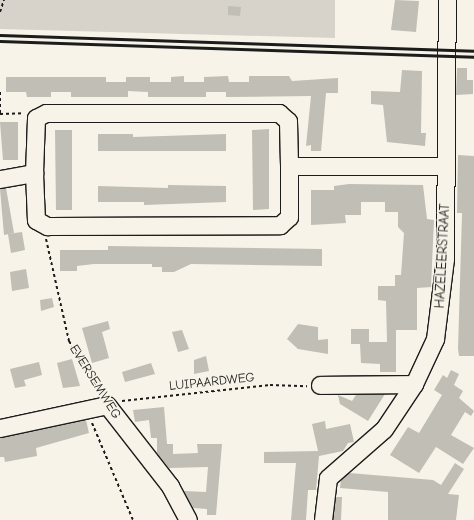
<!DOCTYPE html>
<style>
body{margin:0}
#map{position:relative;width:474px;height:520px;overflow:hidden;background:#f7f3e8;font-family:"Comic Neue",sans-serif}
div>[style]{position:absolute}
.green>*{inset:0;background:#d7d3cb}
.building>*{inset:0;background:#c0beb5}
.path>*{height:2px;margin-top:-1px;transform-origin:0;background:repeating-linear-gradient(90deg,#1c1c1c 0 3px,transparent 0 6px)}
.roads{filter:drop-shadow(1px 0 #1c1c1c) drop-shadow(-1px 0 #1c1c1c) drop-shadow(0 1px #1c1c1c) drop-shadow(0 -1px #1c1c1c)}
.minor>*{height:17px;margin:-8.5px;padding:0 8.5px;transform-origin:8.5px;border-radius:8.5px;background:#f7f3e8}
.rail>*{height:3px;margin:-1.5px;padding:0 1.5px;transform-origin:1.5px;border-radius:1.5px;background:#1c1c1c}
span{translate:-50% -50%;white-space:nowrap;text-align:center;line-height:1.15;-webkit-text-stroke:3px #f7f3e8;paint-order:stroke}
.street-label{font-size:13px;color:#1c1c1c}
</style>
<div id="map">
<div class="green">
<div style="clip-path:polygon(0 0,335px 0,335px 38px,0 29px)"></div>
</div>
<div class="building">
<div style="clip-path:polygon(395px 0,419px 1px,416px 32px,391px 30px)"></div>
<div style="clip-path:polygon(228px 6px,241px 7px,240px 16px,228px 15px)"></div>
<div style="clip-path:polygon(457px 68px,467px 68px,467px 80px,473px 80px,473px 94px,456px 95px)"></div>
<div style="clip-path:polygon(402px 70px,422px 71px,421px 133px,426px 133px,425px 146px,387px 142px,383px 105px,371px 104px,371px 91px,400px 92px)"></div>
<div style="clip-path:polygon(184px 76px,184px 82px,204px 82px,204px 77px,228px 76px,229px 82px,249px 82px,249px 76px,289px 76px,292px 81px,338px 78px,338px 93px,326px 93px,321px 151px,311px 151px,311px 145px,306px 146px,311px 96px,226px 97px,226px 92px,206px 92px,206px 97px,148px 97px,148px 92px,128px 91px,128px 97px,71px 97px,71px 92px,51px 92px,51px 97px,27px 97px,26px 92px,6px 92px,6px 77px,106px 77px,106px 82px,126px 82px,126px 77px,150px 77px,150px 82px,171px 82px,171px 77px)"></div>
<div style="clip-path:polygon(0 122px,18px 122px,18px 160px,3px 160px)"></div>
<div style="clip-path:polygon(269px 129px,269px 209px,253px 210px,252px 130px)"></div>
<div style="clip-path:polygon(55px 130px,72px 130px,72px 210px,56px 210px)"></div>
<div style="clip-path:polygon(98px 134px,133px 134px,133px 137px,226px 134px,226px 151px,98px 151px)"></div>
<div style="clip-path:polygon(458px 155px,474px 156px,474px 356px,459px 356px,458px 349px,462px 213px,457px 213px)"></div>
<div style="clip-path:polygon(349px 184px,423px 185px,427px 219px,434px 220px,431px 287px,417px 288px,417px 330px,396px 330px,396px 372px,380px 372px,380px 364px,361px 363px,360px 344px,351px 344px,351px 329px,369px 329px,369px 342px,387px 342px,386px 301px,378px 300px,378px 286px,395px 286px,395px 275px,401px 275px,404px 233px,398px 227px,398px 212px,385px 212px,385px 202px,361px 202px,361px 215px,345px 215px,346px 223px,311px 225px,311px 190px,334px 190px,334px 186px)"></div>
<div style="clip-path:polygon(168px 185px,226px 186px,226px 202px,144px 205px,144px 202px,98px 202px,98px 186px,168px 188px)"></div>
<div style="clip-path:polygon(6px 188px,14px 233px,4px 235px,0 189px)"></div>
<div style="clip-path:polygon(22px 232px,25px 250px,11px 253px,8px 234px)"></div>
<div style="clip-path:polygon(108px 246px,322px 249px,322px 266px,191px 264px,174px 272px,162px 272px,162px 267px,152px 267px,152px 264px,94px 264px,77px 266px,77px 271px,60px 271px,60px 250px,108px 250px)"></div>
<div style="clip-path:polygon(26px 269px,29px 288px,12px 291px,10px 272px)"></div>
<div style="clip-path:polygon(52px 298px,54px 307px,41px 311px,40px 300px)"></div>
<div style="clip-path:polygon(108px 321px,110px 329px,102px 332px,109px 358px,92px 363px,82px 328px)"></div>
<div style="clip-path:polygon(298px 324px,318px 327px,318px 340px,328px 339px,328px 354px,298px 349px,287px 339px)"></div>
<div style="clip-path:polygon(182px 330px,189px 349px,178px 352px,172px 332px)"></div>
<div style="clip-path:polygon(206px 356px,209px 371px,194px 374px,194px 360px)"></div>
<div style="clip-path:polygon(72px 359px,80px 386px,63px 388px,57px 363px)"></div>
<div style="clip-path:polygon(39px 362px,42px 375px,24px 380px,26px 386px,15px 388px,10px 369px)"></div>
<div style="clip-path:polygon(151px 363px,155px 374px,125px 382px,122px 372px)"></div>
<div style="clip-path:polygon(451px 370px,459px 374px,454px 385px,463px 391px,459px 398px,474px 411px,471px 416px,465px 412px,451px 435px,474px 448px,463px 464px,436px 447px,419px 473px,390px 455px,408px 427px,419px 433px,442px 395px,434px 390px,443px 375px,447px 378px)"></div>
<div style="clip-path:polygon(385px 394px,368px 421px,340px 404px,338px 395px,352px 401px,356px 395px)"></div>
<div style="clip-path:polygon(164px 407px,167px 444px,173px 444px,173px 454px,198px 453px,197px 444px,222px 444px,216px 515px,207px 515px,207px 509px,193px 508px,184px 491px,206px 492px,208px 467px,169px 468px,157px 453px,157px 438px,151px 438px,149px 420px,135px 422px,133px 410px)"></div>
<div style="clip-path:polygon(86px 420px,89px 433px,36px 448px,37px 456px,5px 462px,4px 457px,0 457px,0 438px)"></div>
<div style="clip-path:polygon(325px 421px,326px 429px,350px 424px,354px 442px,348px 443px,343px 451px,319px 456px,316px 490px,308px 490px,306px 520px,291px 520px,296px 463px,264px 463px,264px 452px,318px 451px,312px 424px)"></div>
<div style="clip-path:polygon(455px 463px,464px 469px,448px 494px,459px 495px,456px 520px,388px 520px,388px 492px,340px 488px,341px 480px,349px 473px,433px 480px,441px 485px)"></div>
<div style="clip-path:polygon(336px 497px,342px 497px,341px 520px,333px 520px)"></div>
</div>
<div class="path">
<div style="left:0;top:12px;width:13px;rotate:-72deg"></div>
<div style="left:0;top:92px;width:22px;rotate:90deg"></div>
<div style="left:0;top:114px;width:24px;rotate:-2deg"></div>
<div style="left:46px;top:239px;width:105px;rotate:77.3deg"></div>
<div style="left:69px;top:341px;width:59px;rotate:59.5deg"></div>
<div style="left:122px;top:401px;width:149px;rotate:-6.2deg"></div>
<div style="left:270px;top:385px;width:37px;rotate:2deg"></div>
<div style="left:92px;top:423px;width:105px;rotate:67.1deg"></div>
</div>
<div class="roads">
<div class="minor">
<div style="left:34px;top:173px;width:55px;rotate:-87.9deg"></div>
<div style="left:36px;top:118px;width:11px;rotate:-27deg"></div>
<div style="left:46px;top:113px;width:233px"></div>
<div style="left:279px;top:113px;width:12px;rotate:42deg"></div>
<div style="left:288px;top:121px;width:45px;rotate:88.7deg"></div>
<div style="left:0;top:179px;width:35px;rotate:-10deg"></div>
<div style="left:34px;top:173px;width:47px;rotate:87.6deg"></div>
<div style="left:36px;top:220px;width:13px;rotate:29deg"></div>
<div style="left:47px;top:226px;width:233px;rotate:-0.2deg"></div>
<div style="left:280px;top:225px;width:12px;rotate:-42deg"></div>
<div style="left:289px;top:217px;width:51px;rotate:-90deg"></div>
<div style="left:289px;top:166px;width:157px"></div>
<div style="left:320px;top:385px;width:94px;rotate:-0.6deg"></div>
<div style="left:0;top:428px;width:109px;rotate:-12.1deg"></div>
<div style="left:107px;top:405px;width:103px;rotate:52.1deg"></div>
<div style="left:170px;top:486px;width:38px;rotate:62deg"></div>
<div style="left:323px;top:520px;width:42px;rotate:-83.2deg"></div>
<div style="left:328px;top:478px;width:74px;rotate:-41.2deg"></div>
<div style="left:384px;top:429px;width:54px;rotate:-56.3deg"></div>
<div style="left:414px;top:384px;width:50px;rotate:-65deg"></div>
<div style="left:435px;top:339px;width:81px;rotate:-82.9deg"></div>
<div style="left:445px;top:259px;width:259px;rotate:-89.6deg"></div>
</div>
</div>
<div class="rail">
<div style="left:0;top:35px;width:474px;rotate:1.9deg"></div>
<div style="left:0;top:41px;width:474px;rotate:1.9deg"></div>
</div>
<div class="street-label">
<span style="left:443px;top:256px;rotate:-87deg">HAZELEERSTRAAT</span>
<span style="left:95px;top:382px;rotate:58deg">EVERSEMWEG</span>
<span style="left:212px;top:382px;rotate:-6deg">LUIPAARDWEG</span>
</div>
</div>
